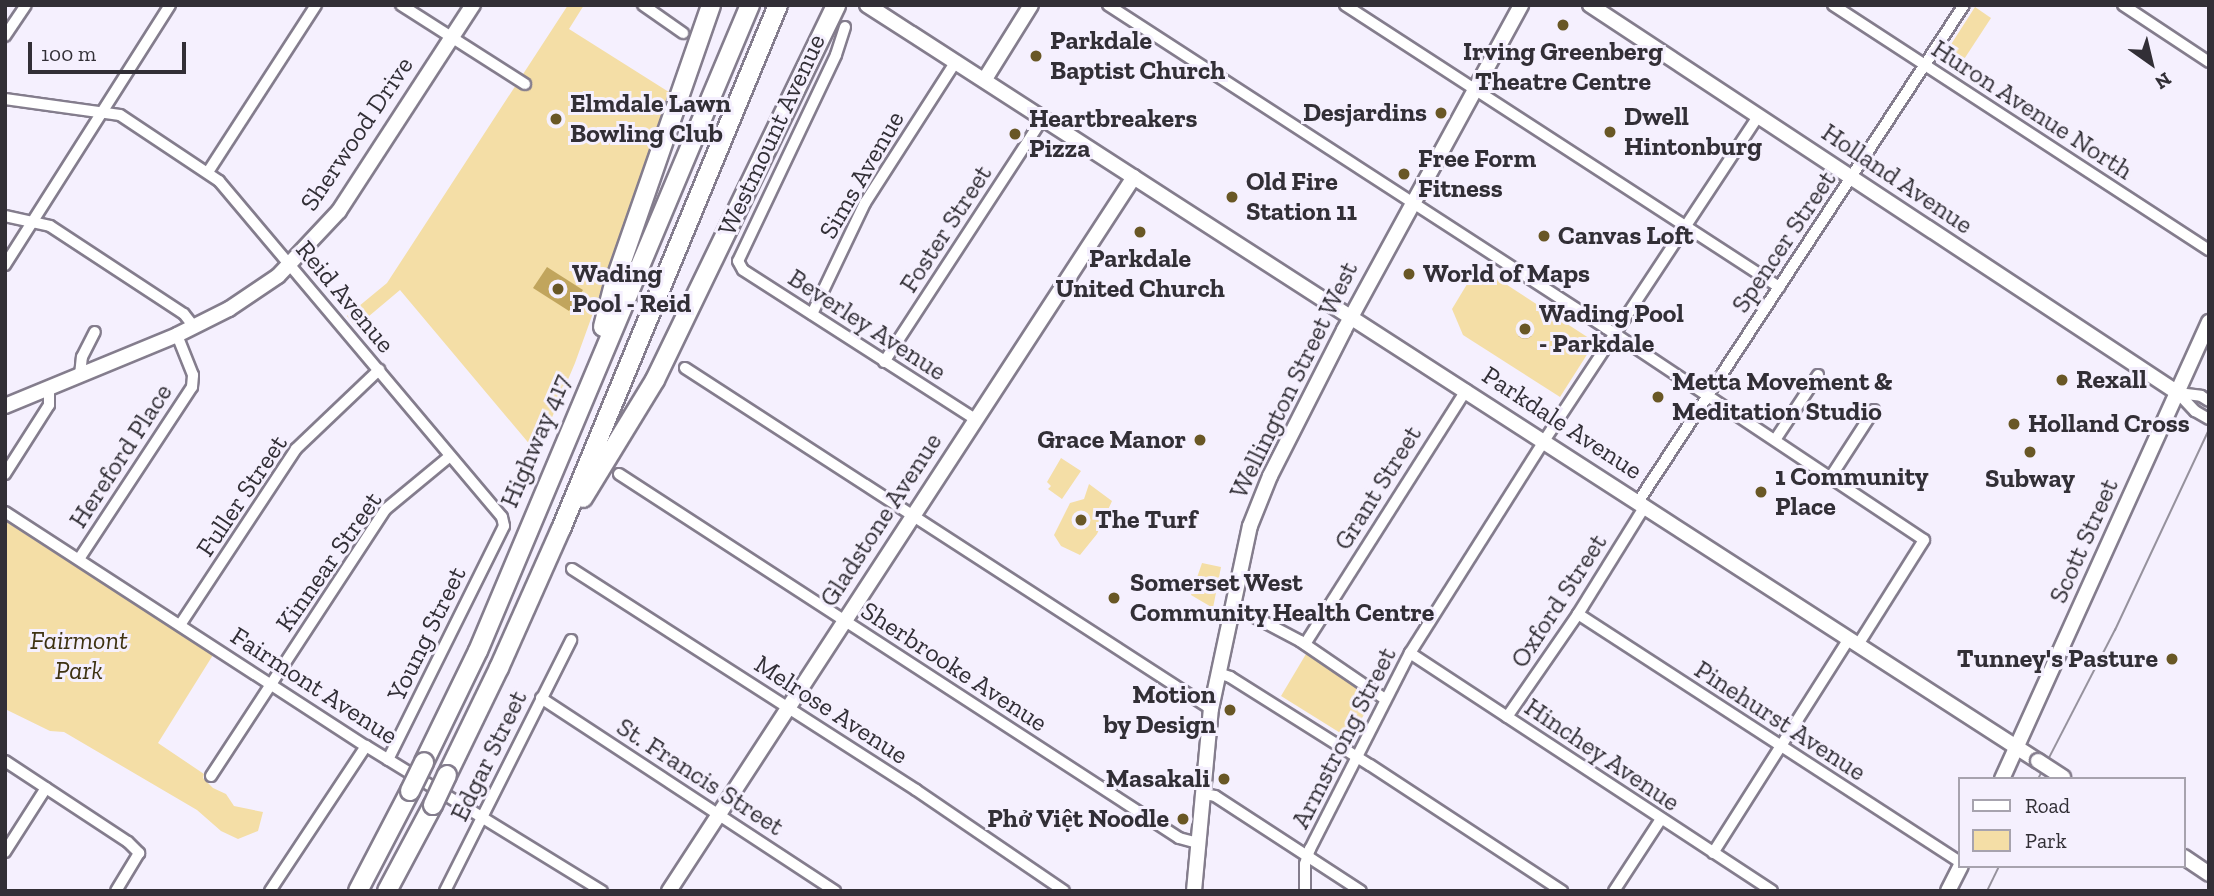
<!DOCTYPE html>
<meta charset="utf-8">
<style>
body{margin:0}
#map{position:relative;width:2214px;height:896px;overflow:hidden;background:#f5f0fe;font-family:"Zilla Slab",serif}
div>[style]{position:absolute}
.green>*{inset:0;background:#f4dea6}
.water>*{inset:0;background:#c1a55d}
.round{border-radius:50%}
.roads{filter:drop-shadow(2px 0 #847d8d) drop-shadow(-2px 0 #847d8d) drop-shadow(0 2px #847d8d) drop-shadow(0 -2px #847d8d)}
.street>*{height:10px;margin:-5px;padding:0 5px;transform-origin:5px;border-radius:5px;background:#fff}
.secondary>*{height:14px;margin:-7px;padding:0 7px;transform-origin:7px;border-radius:7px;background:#fff}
.highway>*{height:18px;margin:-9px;padding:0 9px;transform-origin:9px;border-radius:9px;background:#fff}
.tram>*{height:2px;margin:-1px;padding:0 1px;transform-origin:1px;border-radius:1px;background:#96929d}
.bridges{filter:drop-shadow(2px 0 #847d8d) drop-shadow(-2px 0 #847d8d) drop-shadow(0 2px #847d8d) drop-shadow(0 -2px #847d8d)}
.secondary-bridge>*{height:14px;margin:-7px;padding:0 7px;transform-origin:7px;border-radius:7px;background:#fff}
.highway-bridge>*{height:18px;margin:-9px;padding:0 9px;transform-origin:9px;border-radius:9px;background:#fff}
.dots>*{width:19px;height:19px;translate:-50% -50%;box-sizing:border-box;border:4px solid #f5f0fe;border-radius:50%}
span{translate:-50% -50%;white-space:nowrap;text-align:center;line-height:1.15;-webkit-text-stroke:6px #f5f0fe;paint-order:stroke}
.poi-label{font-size:26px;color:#322f36;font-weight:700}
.left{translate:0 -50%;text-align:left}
.right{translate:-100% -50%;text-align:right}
.street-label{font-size:26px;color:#322f36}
.park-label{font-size:26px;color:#3e3212;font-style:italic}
.frame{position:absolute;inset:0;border:7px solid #322f36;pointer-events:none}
.legend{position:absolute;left:1958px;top:777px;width:228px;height:91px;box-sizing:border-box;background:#f5f0fe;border:2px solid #a7a3ae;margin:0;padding:9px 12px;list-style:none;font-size:21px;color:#322f36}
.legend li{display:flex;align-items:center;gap:14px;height:35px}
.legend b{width:35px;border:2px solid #a7a3ae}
.north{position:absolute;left:2116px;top:28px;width:70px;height:70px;-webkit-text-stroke:5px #f5f0fe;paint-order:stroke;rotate:146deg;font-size:19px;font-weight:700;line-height:28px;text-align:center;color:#322f36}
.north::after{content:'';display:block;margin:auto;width:24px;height:32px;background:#322f36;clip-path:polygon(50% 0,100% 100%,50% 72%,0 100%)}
.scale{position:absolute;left:28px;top:42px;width:158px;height:32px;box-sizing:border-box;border:4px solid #322f36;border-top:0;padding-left:9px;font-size:21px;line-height:24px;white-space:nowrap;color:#322f36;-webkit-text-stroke:5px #f5f0fe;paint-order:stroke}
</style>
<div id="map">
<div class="green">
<div style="clip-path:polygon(568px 5px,584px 5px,569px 29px,672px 94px,575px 363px,537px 453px,400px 290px,356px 327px,347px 316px,387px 283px)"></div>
<div style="clip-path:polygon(1975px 7px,1991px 18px,1957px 70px,1941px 60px)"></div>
<div style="clip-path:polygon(1478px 266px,1595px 342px,1560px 397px,1463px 335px,1452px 309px)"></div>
<div style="clip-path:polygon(1061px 458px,1081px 471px,1062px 499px,1048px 489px,1051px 486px,1047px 482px)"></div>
<div style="clip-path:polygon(1089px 484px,1112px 501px,1097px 534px,1080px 555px,1061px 546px,1054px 535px,1070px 503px,1084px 499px)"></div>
<div style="clip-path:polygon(5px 521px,213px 655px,158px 743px,204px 774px,203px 778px,213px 788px,226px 794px,234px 806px,263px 812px,258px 831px,238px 839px,221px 831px,197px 810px,64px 732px,50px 731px,5px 709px)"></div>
<div style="clip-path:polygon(1202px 563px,1221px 567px,1213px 608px,1191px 595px)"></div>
<div style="clip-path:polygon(1306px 654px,1373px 699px,1350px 739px,1281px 696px)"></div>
</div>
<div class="water">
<div style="clip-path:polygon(547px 267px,583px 290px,569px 311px,533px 288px)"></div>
<div class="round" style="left:1516px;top:321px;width:18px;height:18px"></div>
</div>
<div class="roads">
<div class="street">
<div style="left:401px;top:5px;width:147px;rotate:32.5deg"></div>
<div style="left:643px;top:5px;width:49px;rotate:35deg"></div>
<div style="left:1108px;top:5px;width:594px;rotate:32.97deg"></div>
<div style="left:1606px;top:328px;width:382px;rotate:33.7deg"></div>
<div style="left:1924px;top:540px;width:124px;rotate:122.2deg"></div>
<div style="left:1345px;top:5px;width:518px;rotate:33.01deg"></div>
<div style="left:1833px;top:5px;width:449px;rotate:33.1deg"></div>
<div style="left:2123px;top:5px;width:103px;rotate:33.5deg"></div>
<div style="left:845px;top:27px;width:29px;rotate:108deg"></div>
<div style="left:836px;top:55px;width:228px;rotate:115.4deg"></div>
<div style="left:738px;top:261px;width:10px;rotate:61deg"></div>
<div style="left:743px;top:270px;width:278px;rotate:32.7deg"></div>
<div style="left:5px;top:36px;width:37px;rotate:-56deg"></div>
<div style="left:5px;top:99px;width:116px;rotate:7.9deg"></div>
<div style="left:120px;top:115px;width:119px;rotate:33.7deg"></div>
<div style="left:219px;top:181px;width:439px;rotate:49.9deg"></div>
<div style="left:502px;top:517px;width:9px;rotate:77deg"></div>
<div style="left:504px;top:526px;width:261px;rotate:116.4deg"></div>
<div style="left:208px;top:172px;width:199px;rotate:-57.1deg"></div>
<div style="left:5px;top:216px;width:46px;rotate:12.5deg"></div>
<div style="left:50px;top:226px;width:160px;rotate:33.3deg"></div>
<div style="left:184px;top:314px;width:16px;rotate:52deg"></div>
<div style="left:5px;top:265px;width:308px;rotate:-57.6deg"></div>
<div style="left:812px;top:314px;width:123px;rotate:-64.5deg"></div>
<div style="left:865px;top:203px;width:169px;rotate:-57.3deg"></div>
<div style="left:884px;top:362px;width:291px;rotate:-56.9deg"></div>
<div style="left:685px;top:368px;width:627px;rotate:32.95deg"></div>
<div style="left:80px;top:375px;width:18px;rotate:-84deg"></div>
<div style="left:82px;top:357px;width:28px;rotate:-63deg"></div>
<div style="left:2178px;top:393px;width:25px;rotate:47deg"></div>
<div style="left:2195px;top:411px;width:16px;rotate:30deg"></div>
<div style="left:2178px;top:393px;width:23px;rotate:7deg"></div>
<div style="left:2201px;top:396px;width:9px;rotate:32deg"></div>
<div style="left:1775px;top:440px;width:78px;rotate:-56.5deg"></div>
<div style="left:5px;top:474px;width:82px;rotate:-57.5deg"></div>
<div style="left:49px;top:405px;width:17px;rotate:-90deg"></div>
<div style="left:619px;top:474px;width:668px;rotate:33.02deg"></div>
<div style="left:1179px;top:838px;width:20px;rotate:15deg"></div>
<div style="left:1830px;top:478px;width:81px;rotate:-57.1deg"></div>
<div style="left:1638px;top:502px;width:594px;rotate:-56.74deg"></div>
<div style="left:5px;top:512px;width:430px;rotate:33deg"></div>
<div style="left:366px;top:746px;width:277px;rotate:31.6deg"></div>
<div style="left:79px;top:559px;width:206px;rotate:-56.7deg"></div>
<div style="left:192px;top:387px;width:12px;rotate:-85deg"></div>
<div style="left:193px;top:375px;width:43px;rotate:-111.8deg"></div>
<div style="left:572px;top:569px;width:409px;rotate:32.7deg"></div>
<div style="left:916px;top:790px;width:179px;rotate:34.3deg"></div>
<div style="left:1232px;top:608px;width:16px;rotate:18deg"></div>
<div style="left:1247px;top:613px;width:60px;rotate:27.8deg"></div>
<div style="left:1300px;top:641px;width:103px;rotate:34.3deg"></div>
<div style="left:1578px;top:614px;width:455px;rotate:33deg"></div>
<div style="left:180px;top:625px;width:211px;rotate:-56.6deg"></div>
<div style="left:296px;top:449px;width:115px;rotate:-43.6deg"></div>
<div style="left:1305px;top:644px;width:301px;rotate:-57.6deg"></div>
<div style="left:1410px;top:653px;width:433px;rotate:33.3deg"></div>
<div style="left:1218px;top:673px;width:13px;rotate:18deg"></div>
<div style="left:1230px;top:677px;width:165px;rotate:32.2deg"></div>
<div style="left:1370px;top:765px;width:230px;rotate:33.3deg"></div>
<div style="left:541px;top:698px;width:352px;rotate:33.3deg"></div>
<div style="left:1507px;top:717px;width:125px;rotate:-55.4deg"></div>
<div style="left:1578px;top:614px;width:127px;rotate:-58.2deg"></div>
<div style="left:5px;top:761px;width:147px;rotate:33.4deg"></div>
<div style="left:128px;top:842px;width:16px;rotate:45deg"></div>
<div style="left:139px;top:853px;width:44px;rotate:121.2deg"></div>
<div style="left:211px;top:776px;width:319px;rotate:-56.8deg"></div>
<div style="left:386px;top:509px;width:83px;rotate:-39.6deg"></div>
<div style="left:1204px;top:794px;width:11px;rotate:10deg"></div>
<div style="left:1215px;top:796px;width:174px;rotate:33.1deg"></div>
<div style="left:5px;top:852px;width:76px;rotate:-57.4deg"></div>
<div style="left:1713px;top:853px;width:254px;rotate:-57.6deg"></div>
<div style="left:270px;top:891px;width:174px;rotate:-56.5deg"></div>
<div style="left:445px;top:891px;width:281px;rotate:-63.3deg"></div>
<div style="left:1305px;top:891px;width:27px;rotate:-90deg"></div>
<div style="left:1305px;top:864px;width:16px;rotate:-72deg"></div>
<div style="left:1310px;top:849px;width:220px;rotate:-63deg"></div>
<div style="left:1410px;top:653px;width:251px;rotate:-57.7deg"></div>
<div style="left:1544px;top:441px;width:389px;rotate:-56.6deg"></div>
<div style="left:1614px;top:891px;width:86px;rotate:-56.9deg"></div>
</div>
<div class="secondary">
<div style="left:867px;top:5px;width:1394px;rotate:32.85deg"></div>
<div style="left:1590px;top:5px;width:704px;rotate:33.42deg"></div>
<div style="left:985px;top:79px;width:87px;rotate:-58.1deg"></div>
<div style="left:5px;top:406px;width:186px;rotate:-22.4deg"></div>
<div style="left:177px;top:335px;width:58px;rotate:-26.6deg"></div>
<div style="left:229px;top:309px;width:59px;rotate:-34deg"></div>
<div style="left:278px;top:276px;width:89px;rotate:-46.8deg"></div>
<div style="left:339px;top:211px;width:246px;rotate:-57deg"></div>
<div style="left:2002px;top:779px;width:502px;rotate:-65.63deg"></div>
<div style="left:2184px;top:857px;width:30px;rotate:34deg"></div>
<div style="left:669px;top:891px;width:852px;rotate:-56.93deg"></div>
<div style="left:1194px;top:891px;width:183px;rotate:-84.7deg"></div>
<div style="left:1211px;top:709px;width:187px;rotate:-78deg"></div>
<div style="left:1250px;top:526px;width:54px;rotate:-68.2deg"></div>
<div style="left:1270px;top:476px;width:164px;rotate:-63.1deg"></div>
<div style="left:1344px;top:330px;width:370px;rotate:-61.4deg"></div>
<div style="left:1948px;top:891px;width:28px;rotate:-63deg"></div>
</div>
<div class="highway">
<div style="left:603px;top:327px;width:44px;rotate:-75.7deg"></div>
<div style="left:614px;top:284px;width:295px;rotate:-70.8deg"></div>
<div style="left:583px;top:498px;width:138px;rotate:-58.6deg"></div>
<div style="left:655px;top:380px;width:416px;rotate:-64.2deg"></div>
<div style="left:424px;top:762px;width:123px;rotate:-64.1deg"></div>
<div style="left:478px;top:651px;width:701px;rotate:-67.17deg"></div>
<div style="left:447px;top:775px;width:119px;rotate:-64.1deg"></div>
<div style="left:499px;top:668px;width:152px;rotate:-66deg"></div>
<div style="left:561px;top:529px;width:567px;rotate:-67.5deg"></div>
<div style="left:358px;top:891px;width:113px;rotate:-62.5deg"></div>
<div style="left:387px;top:891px;width:98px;rotate:-61.9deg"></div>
</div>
</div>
<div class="tram">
<div style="left:2038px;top:779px;width:168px;rotate:-62.7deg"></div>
<div style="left:2115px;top:630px;width:222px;rotate:-64.9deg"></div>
<div style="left:1987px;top:891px;width:28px;rotate:-64deg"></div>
</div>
<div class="bridges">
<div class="secondary-bridge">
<div style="left:2038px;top:761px;width:30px;rotate:33deg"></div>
</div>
<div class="highway-bridge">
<div style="left:410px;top:791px;width:32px;rotate:-64deg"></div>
<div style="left:433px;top:805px;width:33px;rotate:-65deg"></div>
</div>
</div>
<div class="dots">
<div style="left:1563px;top:25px;background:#695725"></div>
<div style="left:1036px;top:56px;background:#695725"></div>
<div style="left:1441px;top:113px;background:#695725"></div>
<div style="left:556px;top:119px;background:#695725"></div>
<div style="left:1610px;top:132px;background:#695725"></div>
<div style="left:1015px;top:134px;background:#695725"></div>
<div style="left:1404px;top:174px;background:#695725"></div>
<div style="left:1232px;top:197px;background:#695725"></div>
<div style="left:1140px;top:232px;background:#695725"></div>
<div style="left:1544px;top:236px;background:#695725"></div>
<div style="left:1409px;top:274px;background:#695725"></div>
<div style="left:558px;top:289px;background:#695725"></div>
<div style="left:1525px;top:329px;background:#695725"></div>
<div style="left:2062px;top:380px;background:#695725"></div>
<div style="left:1658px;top:397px;background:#695725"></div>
<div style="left:2014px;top:424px;background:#695725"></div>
<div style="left:1200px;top:440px;background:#695725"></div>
<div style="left:2030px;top:452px;background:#695725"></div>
<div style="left:1761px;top:492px;background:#695725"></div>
<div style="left:1081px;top:520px;background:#695725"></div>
<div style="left:1114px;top:598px;background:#695725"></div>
<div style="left:2172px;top:659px;background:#695725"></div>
<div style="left:1230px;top:710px;background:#695725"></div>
<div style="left:1224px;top:779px;background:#695725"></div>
<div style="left:1183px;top:819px;background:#695725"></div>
</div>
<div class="poi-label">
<span class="left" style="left:1050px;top:56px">Parkdale<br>Baptist Church</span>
<span style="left:1563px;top:67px">Irving Greenberg<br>Theatre Centre</span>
<span class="left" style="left:570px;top:119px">Elmdale Lawn<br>Bowling Club</span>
<span class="right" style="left:1427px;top:113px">Desjardins</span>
<span class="left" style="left:1624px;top:132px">Dwell<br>Hintonburg</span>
<span class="left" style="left:1029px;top:134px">Heartbreakers<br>Pizza</span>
<span class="left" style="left:1418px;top:174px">Free Form<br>Fitness</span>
<span class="left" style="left:1246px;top:197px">Old Fire<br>Station 11</span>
<span class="left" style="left:1558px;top:236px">Canvas Loft</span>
<span style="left:1140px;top:274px">Parkdale<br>United Church</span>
<span class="left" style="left:572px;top:289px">Wading<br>Pool - Reid</span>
<span class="left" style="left:1423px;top:274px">World of Maps</span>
<span class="left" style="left:1539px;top:329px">Wading Pool<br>- Parkdale</span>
<span class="left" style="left:2076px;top:380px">Rexall</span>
<span class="left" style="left:1672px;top:397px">Metta Movement &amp;<br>Meditation Studio</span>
<span class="left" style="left:2028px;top:424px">Holland Cross</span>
<span class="right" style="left:1186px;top:440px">Grace Manor</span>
<span class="left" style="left:1775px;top:492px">1 Community<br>Place</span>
<span style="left:2030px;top:479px">Subway</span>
<span class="left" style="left:1095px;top:520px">The Turf</span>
<span class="left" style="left:1130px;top:598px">Somerset West<br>Community Health Centre</span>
<span class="right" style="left:2158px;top:659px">Tunney's Pasture</span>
<span class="right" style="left:1216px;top:710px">Motion<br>by Design</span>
<span class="right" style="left:1210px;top:779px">Masakali</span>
<span class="right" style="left:1169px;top:819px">Phở Việt Noodle</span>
</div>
<div class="street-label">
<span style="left:2032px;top:110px;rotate:33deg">Huron Avenue North</span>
<span style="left:357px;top:134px;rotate:-56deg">Sherwood Drive</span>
<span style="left:772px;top:135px;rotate:-65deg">Westmount Avenue</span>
<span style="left:862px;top:175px;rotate:-60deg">Sims Avenue</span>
<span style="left:1897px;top:179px;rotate:34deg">Holland Avenue</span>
<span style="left:946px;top:229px;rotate:-57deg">Foster Street</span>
<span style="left:1784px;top:242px;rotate:-56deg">Spencer Street</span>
<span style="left:345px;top:297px;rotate:50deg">Reid Avenue</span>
<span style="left:867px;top:325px;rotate:33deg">Beverley Avenue</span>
<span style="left:1294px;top:380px;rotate:-64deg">Wellington Street West</span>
<span style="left:1562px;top:423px;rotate:33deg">Parkdale Avenue</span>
<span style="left:536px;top:441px;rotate:-67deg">Highway 417</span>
<span style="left:121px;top:456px;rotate:-57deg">Hereford Place</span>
<span style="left:1378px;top:488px;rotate:-58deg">Grant Street</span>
<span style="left:242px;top:496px;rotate:-56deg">Fuller Street</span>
<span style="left:881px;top:520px;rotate:-57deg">Gladstone Avenue</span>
<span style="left:2084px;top:541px;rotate:-66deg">Scott Street</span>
<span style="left:329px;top:562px;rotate:-55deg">Kinnear Street</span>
<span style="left:1559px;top:601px;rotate:-57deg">Oxford Street</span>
<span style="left:427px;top:634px;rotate:-64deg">Young Street</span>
<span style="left:954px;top:667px;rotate:33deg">Sherbrooke Avenue</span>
<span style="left:314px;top:686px;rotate:33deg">Fairmont Avenue</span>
<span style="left:831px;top:710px;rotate:33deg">Melrose Avenue</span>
<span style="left:1780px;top:721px;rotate:33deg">Pinehurst Avenue</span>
<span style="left:1344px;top:738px;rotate:-63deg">Armstrong Street</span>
<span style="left:1602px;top:755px;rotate:34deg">Hinchey Avenue</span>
<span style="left:489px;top:756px;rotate:-64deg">Edgar Street</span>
<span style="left:700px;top:777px;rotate:33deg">St. Francis Street</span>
</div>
<div class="park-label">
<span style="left:79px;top:656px">Fairmont<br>Park</span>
</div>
<div class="frame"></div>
<ul class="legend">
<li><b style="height:9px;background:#fff"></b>Road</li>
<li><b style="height:19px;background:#f4dea6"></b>Park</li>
</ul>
<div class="north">N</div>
<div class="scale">100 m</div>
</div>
